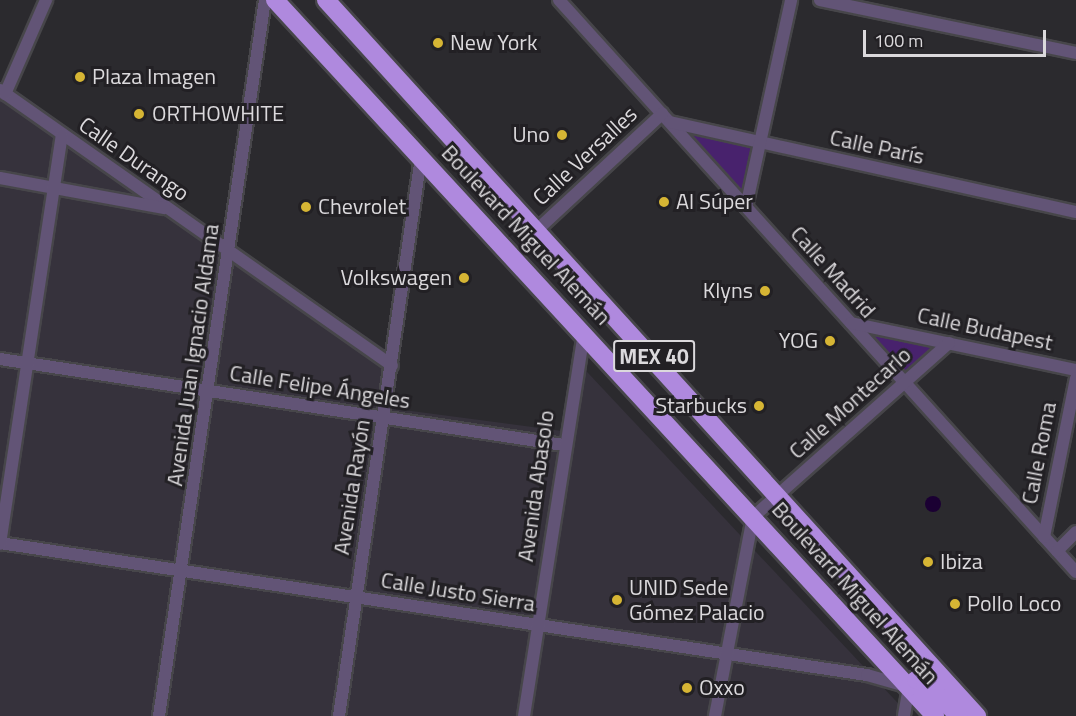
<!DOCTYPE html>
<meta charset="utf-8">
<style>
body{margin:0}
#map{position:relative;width:1076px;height:716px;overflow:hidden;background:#2b2a2e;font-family:"Titillium Web",sans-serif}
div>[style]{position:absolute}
.built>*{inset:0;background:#36323c}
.green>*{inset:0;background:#48226d}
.water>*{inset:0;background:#1b0033}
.round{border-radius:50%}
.roads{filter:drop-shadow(2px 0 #47464a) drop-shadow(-2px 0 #47464a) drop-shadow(0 2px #47464a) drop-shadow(0 -2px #47464a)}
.street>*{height:12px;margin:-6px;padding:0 6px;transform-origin:6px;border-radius:6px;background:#625476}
.highway>*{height:18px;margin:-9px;padding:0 9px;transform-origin:9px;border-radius:9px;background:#af89de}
.dots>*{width:16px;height:16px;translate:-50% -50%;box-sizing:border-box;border:3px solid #222024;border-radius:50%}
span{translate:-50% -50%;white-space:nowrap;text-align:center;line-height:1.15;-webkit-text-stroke:6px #222024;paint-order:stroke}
.shield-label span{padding:2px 4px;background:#222024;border:2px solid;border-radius:4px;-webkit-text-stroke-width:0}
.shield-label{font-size:21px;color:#dbd9dc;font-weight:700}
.poi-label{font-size:22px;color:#dbd9dc}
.left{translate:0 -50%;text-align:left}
.right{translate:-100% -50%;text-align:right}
.street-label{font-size:22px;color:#dbd9dc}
.scale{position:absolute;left:863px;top:30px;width:183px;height:27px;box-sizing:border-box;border:3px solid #dbd9dc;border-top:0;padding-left:8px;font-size:18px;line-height:21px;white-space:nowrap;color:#dbd9dc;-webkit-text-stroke:4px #222024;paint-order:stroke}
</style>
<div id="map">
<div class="built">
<div style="clip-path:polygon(0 84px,389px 352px,381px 407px,562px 431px,574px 358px,910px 716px,0 716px)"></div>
</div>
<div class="green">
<div style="clip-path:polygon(675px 124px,763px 143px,747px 204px)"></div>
<div style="clip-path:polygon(847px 316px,946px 340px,903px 377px)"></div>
</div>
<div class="water">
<div class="round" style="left:925px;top:496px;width:16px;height:16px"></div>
</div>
<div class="roads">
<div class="street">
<div style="left:559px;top:0;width:771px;rotate:47.89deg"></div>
<div style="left:820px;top:0;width:261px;rotate:11.7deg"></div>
<div style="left:0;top:90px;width:479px;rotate:35.1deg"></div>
<div style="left:5px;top:94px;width:103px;rotate:-66.4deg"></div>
<div style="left:670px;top:122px;width:416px;rotate:12.5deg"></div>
<div style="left:0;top:178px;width:167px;rotate:10.4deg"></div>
<div style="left:746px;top:207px;width:212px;rotate:-77.7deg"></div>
<div style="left:537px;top:230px;width:171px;rotate:-42.9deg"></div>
<div style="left:851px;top:323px;width:230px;rotate:11.8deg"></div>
<div style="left:0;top:359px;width:570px;rotate:8.68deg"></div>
<div style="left:1044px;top:537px;width:162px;rotate:-78.6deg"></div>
<div style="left:0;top:543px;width:877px;rotate:8.66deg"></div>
<div style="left:867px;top:675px;width:44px;rotate:15.9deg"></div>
<div style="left:909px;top:687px;width:29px;rotate:100deg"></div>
<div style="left:0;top:544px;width:414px;rotate:-81.4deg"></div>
<div style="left:1057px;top:551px;width:27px;rotate:-45deg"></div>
<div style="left:159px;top:716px;width:724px;rotate:-81.58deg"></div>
<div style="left:339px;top:716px;width:565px;rotate:-81.65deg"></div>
<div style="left:524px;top:716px;width:387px;rotate:-81.1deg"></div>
<div style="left:715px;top:716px;width:203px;rotate:-79.2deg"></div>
<div style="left:753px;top:517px;width:262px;rotate:-41.6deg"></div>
</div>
<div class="highway">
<div style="left:275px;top:0;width:974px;rotate:47.33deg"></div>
<div style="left:326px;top:0;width:968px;rotate:47.72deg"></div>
<div style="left:909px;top:687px;width:10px;rotate:-45deg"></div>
<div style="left:916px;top:680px;width:9px;rotate:18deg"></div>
<div style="left:925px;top:683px;width:47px;rotate:44.1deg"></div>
</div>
</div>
<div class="dots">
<div style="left:438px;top:43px;background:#d6b534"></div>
<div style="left:80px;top:77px;background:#d6b534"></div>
<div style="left:139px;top:114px;background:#d6b534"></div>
<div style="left:562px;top:135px;background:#d6b534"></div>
<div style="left:664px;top:202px;background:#d6b534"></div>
<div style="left:306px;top:207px;background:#d6b534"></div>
<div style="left:464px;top:278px;background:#d6b534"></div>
<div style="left:765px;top:291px;background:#d6b534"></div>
<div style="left:830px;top:341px;background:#d6b534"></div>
<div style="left:759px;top:406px;background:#d6b534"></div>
<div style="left:928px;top:562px;background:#d6b534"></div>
<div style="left:617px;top:600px;background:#d6b534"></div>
<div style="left:955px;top:604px;background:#d6b534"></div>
<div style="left:687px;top:688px;background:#d6b534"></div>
</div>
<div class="shield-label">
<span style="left:654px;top:356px">MEX 40</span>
</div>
<div class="poi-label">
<span class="left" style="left:450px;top:43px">New York</span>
<span class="left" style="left:92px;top:77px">Plaza Imagen</span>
<span class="left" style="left:152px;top:114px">ORTHOWHITE</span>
<span class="right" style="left:550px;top:135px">Uno</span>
<span class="left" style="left:676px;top:202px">Al Súper</span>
<span class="left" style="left:318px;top:207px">Chevrolet</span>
<span class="right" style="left:452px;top:278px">Volkswagen</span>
<span class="right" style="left:753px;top:291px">Klyns</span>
<span class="right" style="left:818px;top:341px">YOG</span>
<span class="right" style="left:747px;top:406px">Starbucks</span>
<span class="left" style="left:940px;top:562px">Ibiza</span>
<span class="left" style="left:629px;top:600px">UNID Sede<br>Gómez Palacio</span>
<span class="left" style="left:967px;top:604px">Pollo Loco</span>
<span class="left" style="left:699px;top:688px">Oxxo</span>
</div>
<div class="street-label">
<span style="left:877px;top:147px;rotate:12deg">Calle París</span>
<span style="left:585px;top:156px;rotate:-43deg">Calle Versalles</span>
<span style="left:134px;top:159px;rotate:35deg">Calle Durango</span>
<span style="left:526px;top:235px;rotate:47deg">Boulevard Miguel Alemán</span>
<span style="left:833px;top:272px;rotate:48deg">Calle Madrid</span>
<span style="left:985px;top:329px;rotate:12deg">Calle Budapest</span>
<span style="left:193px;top:355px;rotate:-82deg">Avenida Juan Ignacio Aldama</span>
<span style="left:320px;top:387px;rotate:9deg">Calle Felipe Ángeles</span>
<span style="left:850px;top:403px;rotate:-42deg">Calle Montecarlo</span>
<span style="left:1039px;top:453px;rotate:-79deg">Calle Roma</span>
<span style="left:536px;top:486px;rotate:-82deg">Avenida Abasolo</span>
<span style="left:352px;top:487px;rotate:-81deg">Avenida Rayón</span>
<span style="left:458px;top:592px;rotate:9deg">Calle Justo Sierra</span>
<span style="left:855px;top:593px;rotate:48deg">Boulevard Miguel Alemán</span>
</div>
<div class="scale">100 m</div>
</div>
